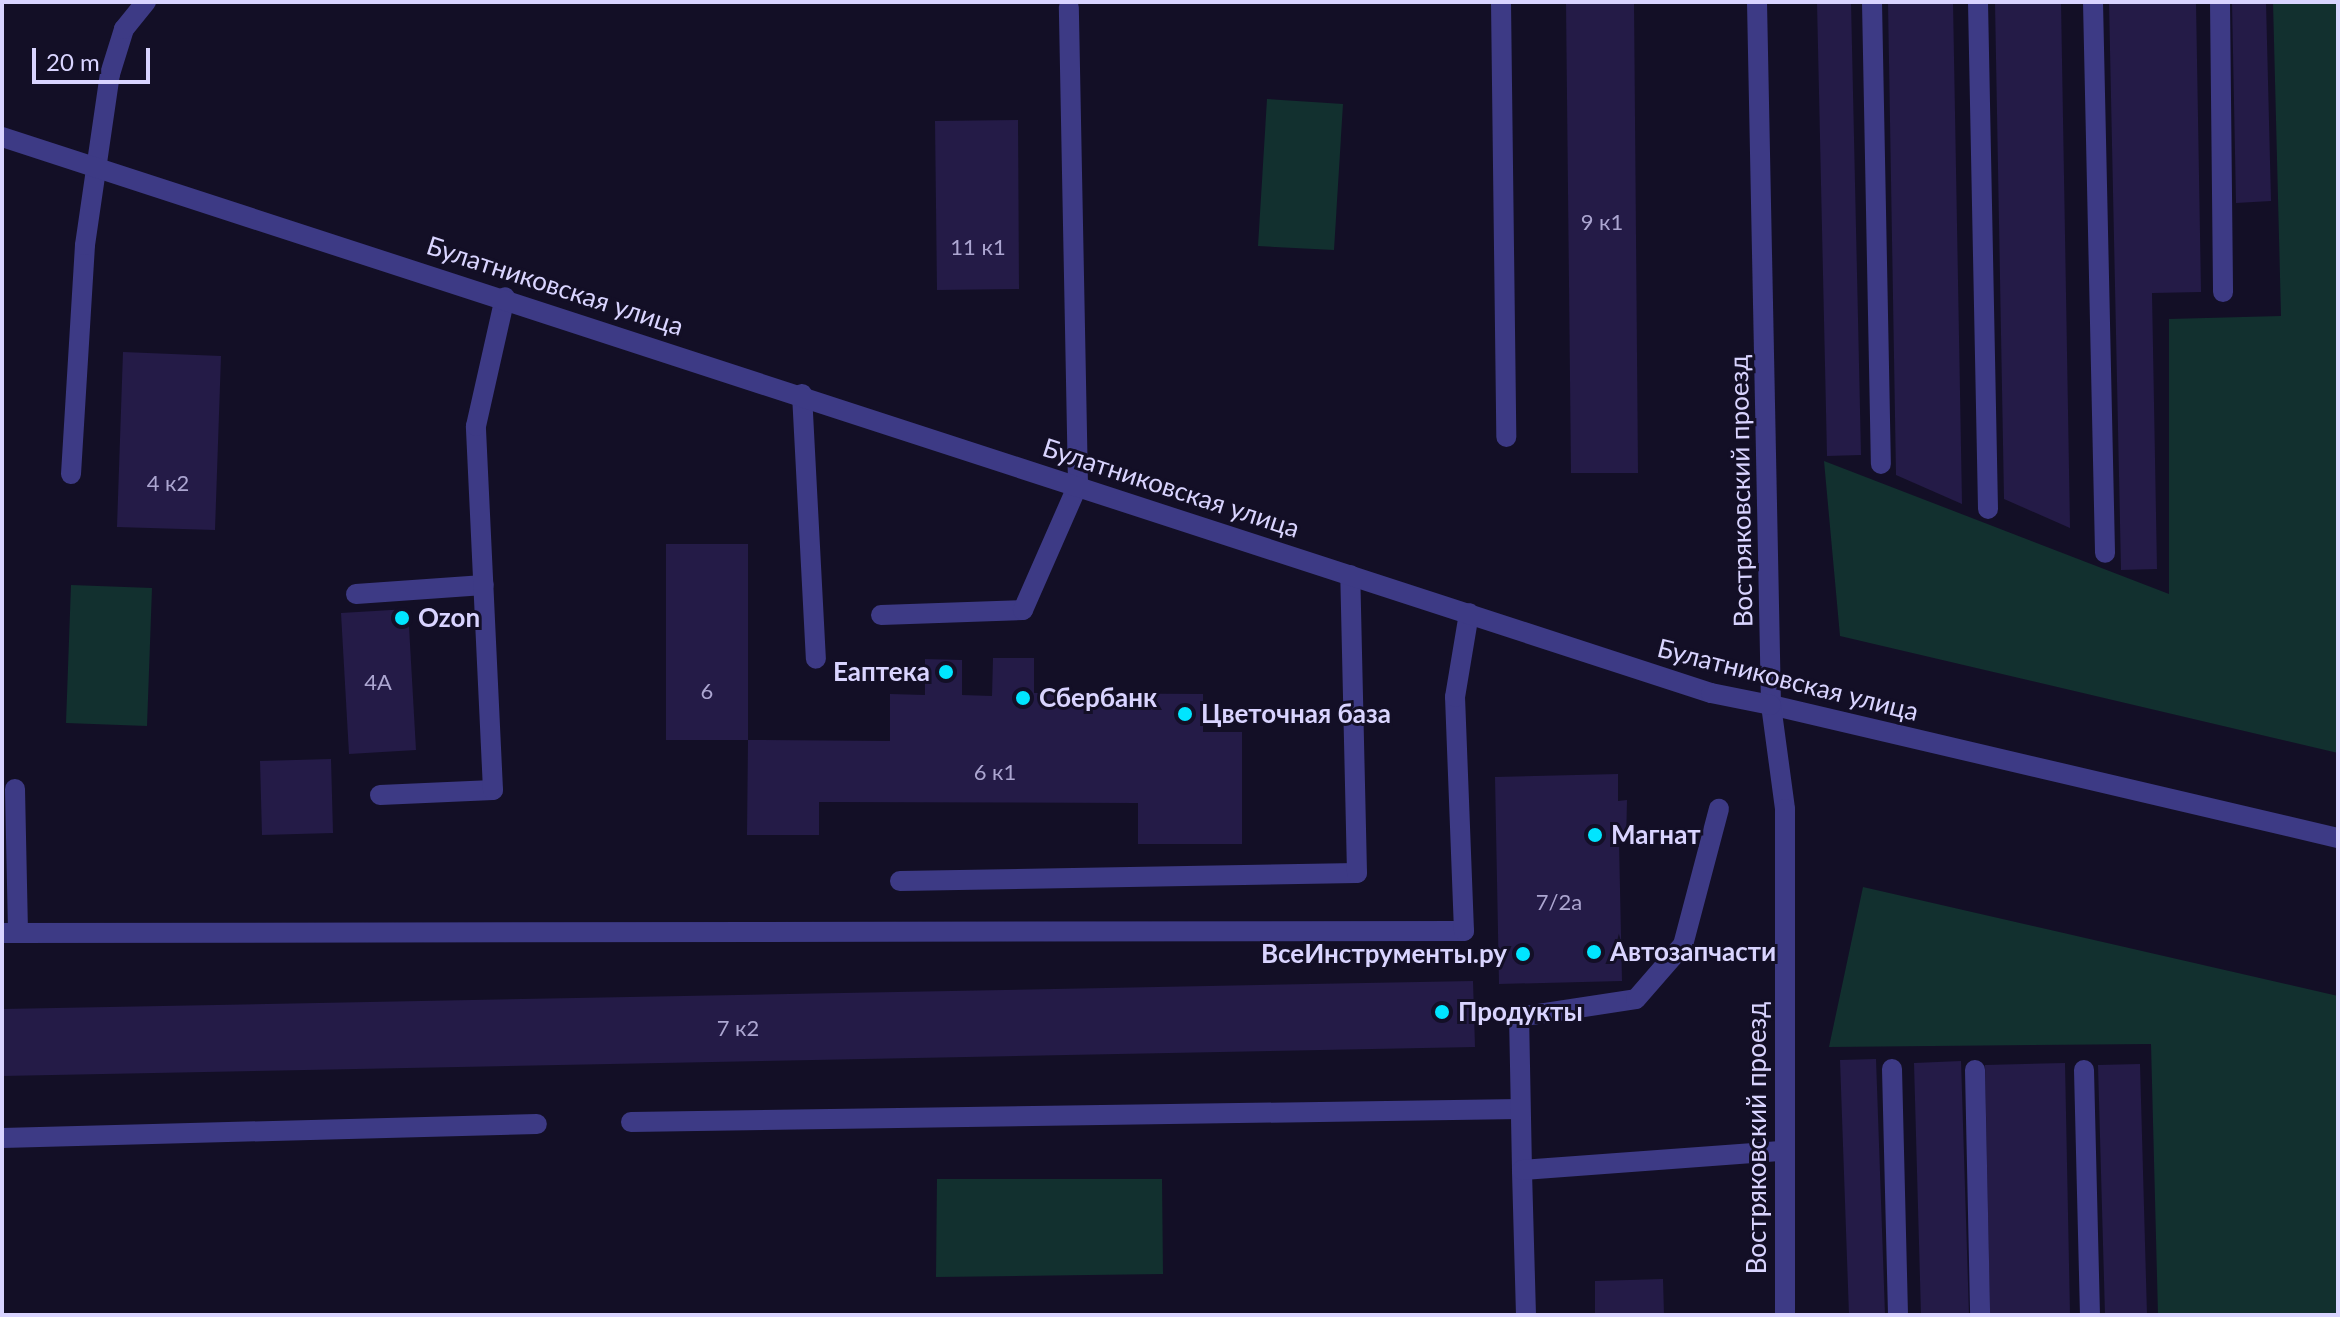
<!DOCTYPE html>
<meta charset="utf-8">
<style>
body{margin:0}
#map{position:relative;width:2340px;height:1317px;overflow:hidden;background:#130f26;font-family:Lato,sans-serif}
div>[style]{position:absolute}
.green>*{inset:0;background:#12302f}
.building>*{inset:0;background:#241b47}
.service>*{height:20px;margin:-10px;padding:0 10px;transform-origin:10px;border-radius:10px;background:#3d3a85}
.minor>*{height:20px;margin:-10px;padding:0 10px;transform-origin:10px;border-radius:10px;background:#3d3a85}
.tertiary>*{height:20px;margin:-10px;padding:0 10px;transform-origin:10px;border-radius:10px;background:#3d3a85}
.dots>*{width:22px;height:22px;translate:-50% -50%;box-sizing:border-box;border:4px solid #130f26;border-radius:50%}
span{translate:-50% -50%;white-space:nowrap;text-align:center;line-height:1.15;-webkit-text-stroke:6px #130f26;paint-order:stroke}
.number-label{font-size:22px;color:#aca6d1}
.number-label span{-webkit-text-stroke-width:0}
.street-label{font-size:26px;color:#d9d4ff}
.poi-label{font-size:26px;color:#d9d4ff;font-weight:700}
.left{translate:0 -50%;text-align:left}
.right{translate:-100% -50%;text-align:right}
.frame{position:absolute;inset:0;border:4px solid #d9d4ff;pointer-events:none}
.scale{position:absolute;left:32px;top:48px;width:118px;height:36px;box-sizing:border-box;border:4px solid #d9d4ff;border-top:0;padding-left:10px;font-size:24px;line-height:28px;white-space:nowrap;color:#d9d4ff;-webkit-text-stroke:6px #130f26;paint-order:stroke}
</style>
<div id="map">
<div class="green">
<div style="clip-path:polygon(2273px 2px,2338px 2px,2338px 753px,1840px 636px,1824px 461px,2169px 594px,2169px 319px,2281px 316px)"></div>
<div style="clip-path:polygon(1267px 99px,1343px 104px,1334px 250px,1258px 246px)"></div>
<div style="clip-path:polygon(71px 585px,152px 588px,147px 726px,66px 723px)"></div>
<div style="clip-path:polygon(1863px 887px,2338px 996px,2338px 1315px,2158px 1315px,2151px 1044px,1829px 1047px)"></div>
<div style="clip-path:polygon(937px 1179px,1162px 1179px,1163px 1274px,936px 1277px)"></div>
</div>
<div class="building">
<div style="clip-path:polygon(1566px 2px,1634px 2px,1638px 473px,1571px 473px)"></div>
<div style="clip-path:polygon(1817px 2px,1851px 2px,1861px 455px,1827px 456px)"></div>
<div style="clip-path:polygon(1888px 2px,1953px 2px,1962px 504px,1896px 475px)"></div>
<div style="clip-path:polygon(1995px 2px,2061px 2px,2070px 528px,2004px 499px)"></div>
<div style="clip-path:polygon(2109px 2px,2196px 2px,2201px 292px,2152px 293px,2157px 569px,2121px 570px)"></div>
<div style="clip-path:polygon(2232px 2px,2266px 2px,2271px 201px,2236px 203px)"></div>
<div style="clip-path:polygon(1018px 120px,1019px 289px,937px 290px,935px 121px)"></div>
<div style="clip-path:polygon(123px 352px,221px 356px,215px 530px,117px 527px)"></div>
<div style="clip-path:polygon(666px 544px,748px 544px,748px 740px,666px 740px)"></div>
<div style="clip-path:polygon(408px 609px,416px 750px,349px 754px,341px 613px)"></div>
<div style="clip-path:polygon(993px 658px,1034px 658px,1034px 693px,1203px 694px,1203px 732px,1242px 732px,1242px 844px,1138px 844px,1138px 803px,819px 802px,819px 835px,747px 835px,748px 740px,890px 741px,890px 694px,925px 695px,925px 659px,962px 660px,962px 695px,992px 696px)"></div>
<div style="clip-path:polygon(331px 759px,333px 833px,262px 835px,260px 761px)"></div>
<div style="clip-path:polygon(1618px 774px,1618px 801px,1627px 800px,1626px 844px,1619px 843px,1622px 981px,1499px 984px,1495px 777px)"></div>
<div style="clip-path:polygon(1473px 981px,1475px 1047px,2px 1076px,2px 1009px)"></div>
<div style="clip-path:polygon(1876px 1059px,1885px 1315px,1849px 1315px,1840px 1060px)"></div>
<div style="clip-path:polygon(1961px 1061px,1969px 1315px,1921px 1315px,1914px 1063px)"></div>
<div style="clip-path:polygon(2065px 1063px,2070px 1315px,1990px 1315px,1985px 1065px)"></div>
<div style="clip-path:polygon(2140px 1064px,2147px 1315px,2105px 1315px,2098px 1065px)"></div>
<div style="clip-path:polygon(1663px 1279px,1664px 1315px,1595px 1315px,1595px 1281px)"></div>
</div>
<div class="service">
<div style="left:1501px;top:2px;width:435px;rotate:89.3deg"></div>
<div style="left:1872px;top:2px;width:462px;rotate:88.9deg"></div>
<div style="left:1978px;top:2px;width:507px;rotate:88.87deg"></div>
<div style="left:2093px;top:2px;width:551px;rotate:88.75deg"></div>
<div style="left:2220px;top:2px;width:290px;rotate:89.4deg"></div>
<div style="left:802px;top:394px;width:265px;rotate:87deg"></div>
<div style="left:71px;top:474px;width:229px;rotate:-86.5deg"></div>
<div style="left:85px;top:245px;width:173px;rotate:-81.7deg"></div>
<div style="left:110px;top:74px;width:47px;rotate:-72.7deg"></div>
<div style="left:124px;top:29px;width:35px;rotate:-51deg"></div>
<div style="left:356px;top:594px;width:128px;rotate:-4deg"></div>
<div style="left:881px;top:615px;width:142px;rotate:-2deg"></div>
<div style="left:1023px;top:610px;width:137px;rotate:-66.3deg"></div>
<div style="left:1078px;top:485px;width:478px;rotate:-91.1deg"></div>
<div style="left:15px;top:789px;width:144px;rotate:88.8deg"></div>
<div style="left:380px;top:795px;width:113px;rotate:-2.5deg"></div>
<div style="left:493px;top:790px;width:364px;rotate:-92.7deg"></div>
<div style="left:476px;top:426px;width:132px;rotate:-77.3deg"></div>
<div style="left:900px;top:881px;width:457px;rotate:-1deg"></div>
<div style="left:1357px;top:873px;width:298px;rotate:-91.3deg"></div>
<div style="left:2px;top:933px;width:1462px;rotate:-0.08deg"></div>
<div style="left:1464px;top:931px;width:234px;rotate:-92.2deg"></div>
<div style="left:1455px;top:697px;width:85px;rotate:-80.5deg"></div>
<div style="left:1892px;top:1069px;width:246px;rotate:88.6deg"></div>
<div style="left:1975px;top:1070px;width:245px;rotate:88.8deg"></div>
<div style="left:2084px;top:1070px;width:245px;rotate:88.6deg"></div>
<div style="left:631px;top:1122px;width:889px;rotate:-0.84deg"></div>
<div style="left:2px;top:1138px;width:535px;rotate:-1.5deg"></div>
<div style="left:1522px;top:1170px;width:153px;rotate:-91.1deg"></div>
<div style="left:1519px;top:1017px;width:118px;rotate:-8.7deg"></div>
<div style="left:1636px;top:999px;width:72px;rotate:-49deg"></div>
<div style="left:1683px;top:945px;width:141px;rotate:-75.2deg"></div>
<div style="left:1526px;top:1315px;width:145px;rotate:-91.6deg"></div>
<div style="left:1522px;top:1170px;width:260px;rotate:-4.2deg"></div>
</div>
<div class="minor">
<div style="left:1771px;top:705px;width:582px;rotate:13.2deg"></div>
</div>
<div class="tertiary">
<div style="left:1757px;top:2px;width:703px;rotate:88.86deg"></div>
<div style="left:1771px;top:705px;width:105px;rotate:82.3deg"></div>
<div style="left:1785px;top:809px;width:506px;rotate:90deg"></div>
<div style="left:2px;top:137px;width:1797px;rotate:18.02deg"></div>
<div style="left:1711px;top:693px;width:61px;rotate:11.3deg"></div>
</div>
<div class="dots">
<div style="left:402px;top:618px;background:#00e5ff"></div>
<div style="left:946px;top:672px;background:#00e5ff"></div>
<div style="left:1023px;top:698px;background:#00e5ff"></div>
<div style="left:1185px;top:714px;background:#00e5ff"></div>
<div style="left:1595px;top:835px;background:#00e5ff"></div>
<div style="left:1594px;top:952px;background:#00e5ff"></div>
<div style="left:1523px;top:954px;background:#00e5ff"></div>
<div style="left:1442px;top:1012px;background:#00e5ff"></div>
</div>
<div class="number-label">
<span style="left:1602px;top:222px">9 к1</span>
<span style="left:978px;top:247px">11 к1</span>
<span style="left:168px;top:483px">4 к2</span>
<span style="left:378px;top:682px">4А</span>
<span style="left:707px;top:691px">6</span>
<span style="left:995px;top:772px">6 к1</span>
<span style="left:1559px;top:902px">7/2а</span>
<span style="left:738px;top:1028px">7 к2</span>
</div>
<div class="street-label">
<span style="left:555px;top:286px;rotate:18deg">Булатниковская улица</span>
<span style="left:1171px;top:488px;rotate:18deg">Булатниковская улица</span>
<span style="left:1741px;top:491px;rotate:-91deg">Востряковский проезд</span>
<span style="left:1788px;top:680px;rotate:14deg">Булатниковская улица</span>
<span style="left:1757px;top:1138px;rotate:-90deg">Востряковский проезд</span>
</div>
<div class="poi-label">
<span class="left" style="left:418px;top:618px">Ozon</span>
<span class="right" style="left:930px;top:672px">Еаптека</span>
<span class="left" style="left:1039px;top:698px">Сбербанк</span>
<span class="left" style="left:1201px;top:714px">Цветочная база</span>
<span class="left" style="left:1611px;top:835px">Магнат</span>
<span class="left" style="left:1610px;top:952px">Автозапчасти</span>
<span class="right" style="left:1507px;top:954px">ВсеИнструменты.ру</span>
<span class="left" style="left:1458px;top:1012px">Продукты</span>
</div>
<div class="frame"></div>
<div class="scale">20 m</div>
</div>
